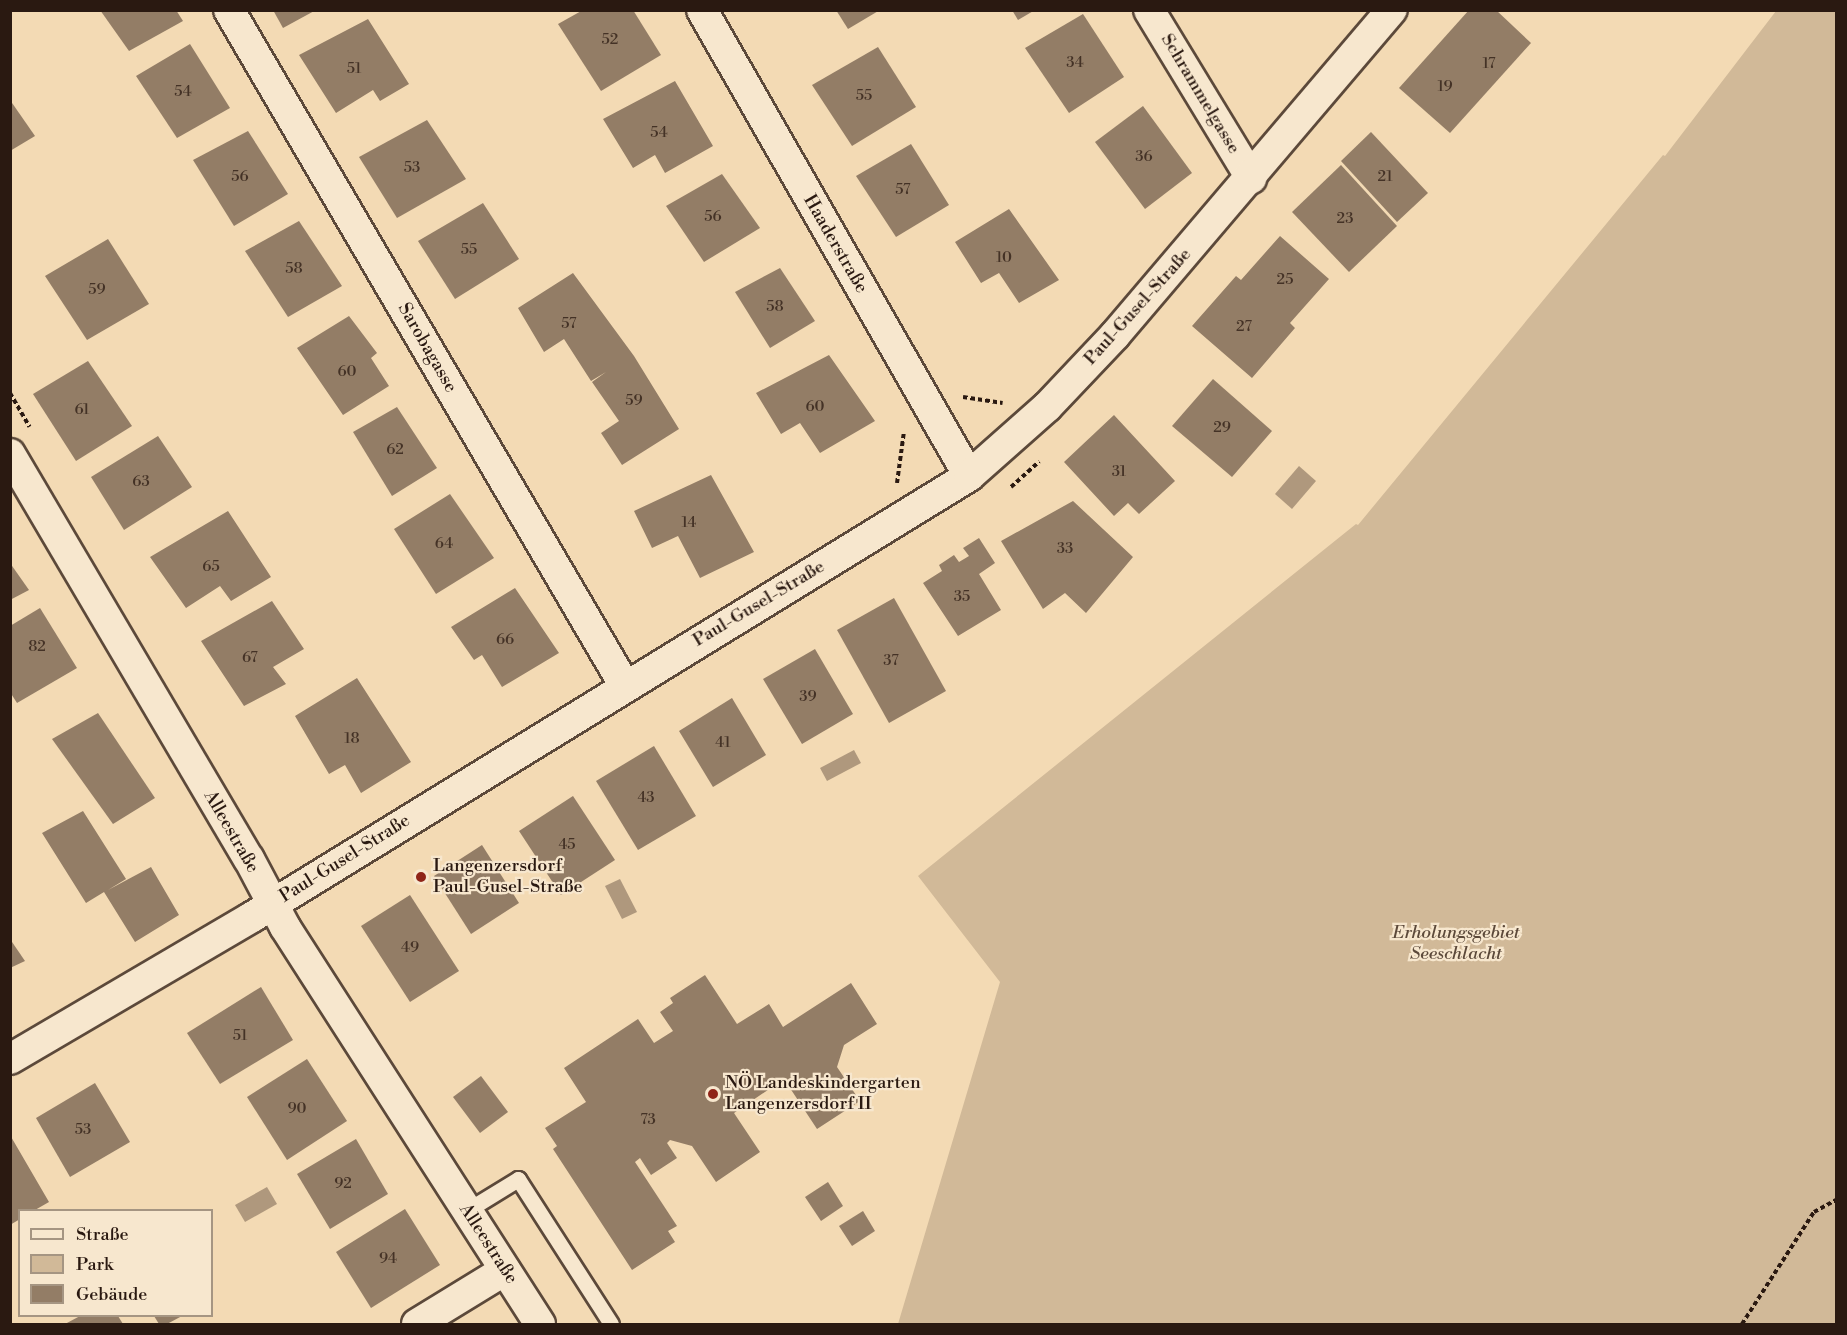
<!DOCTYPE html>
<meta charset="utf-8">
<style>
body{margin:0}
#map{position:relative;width:1847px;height:1335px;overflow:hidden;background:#f3dab4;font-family:"Libre Bodoni",serif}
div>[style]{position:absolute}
.green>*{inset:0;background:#d1b998}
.water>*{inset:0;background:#af987d}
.building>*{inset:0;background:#937d66}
.path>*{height:4px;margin-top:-2px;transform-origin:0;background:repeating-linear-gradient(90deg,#2a1911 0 4.5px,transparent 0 7.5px)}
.roads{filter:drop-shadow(2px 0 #5c493a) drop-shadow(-2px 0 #5c493a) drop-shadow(0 2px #5c493a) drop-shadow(0 -2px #5c493a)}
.service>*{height:15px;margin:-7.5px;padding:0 7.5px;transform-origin:7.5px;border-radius:7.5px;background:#f7e7ce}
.minor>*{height:30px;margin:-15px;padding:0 15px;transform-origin:15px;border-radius:15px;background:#f7e7ce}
.dots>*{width:16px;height:16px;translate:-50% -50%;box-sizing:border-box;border:3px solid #f7e7ce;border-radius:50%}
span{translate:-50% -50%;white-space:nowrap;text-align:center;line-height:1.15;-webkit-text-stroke:4.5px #f7e7ce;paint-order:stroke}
.number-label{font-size:15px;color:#443226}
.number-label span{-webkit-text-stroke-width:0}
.street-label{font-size:18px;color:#2a1911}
.poi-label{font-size:18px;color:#2a1911}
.left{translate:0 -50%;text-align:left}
.park-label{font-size:18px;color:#5c493a;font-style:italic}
.frame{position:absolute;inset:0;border:12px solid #2a1911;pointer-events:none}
.legend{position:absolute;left:18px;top:1209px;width:195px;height:108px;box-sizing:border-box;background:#f7e7ce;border:2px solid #a59582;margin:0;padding:8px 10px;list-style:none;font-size:18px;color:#2a1911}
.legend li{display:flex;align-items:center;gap:12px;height:30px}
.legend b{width:30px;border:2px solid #a59582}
</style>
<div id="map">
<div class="green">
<div style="clip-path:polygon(1776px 11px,1836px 11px,1836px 1324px,898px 1324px,1000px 982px,918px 876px,1356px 524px,1358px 525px,1663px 155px,1665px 156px)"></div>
</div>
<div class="water">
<div style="clip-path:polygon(1299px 466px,1316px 481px,1292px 509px,1275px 494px)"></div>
<div style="clip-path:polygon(854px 750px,861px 763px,827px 781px,820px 768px)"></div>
<div style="clip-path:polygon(620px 879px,637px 912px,622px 919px,605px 886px)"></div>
<div style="clip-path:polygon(267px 1187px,277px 1204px,245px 1222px,235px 1205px)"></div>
</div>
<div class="building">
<div style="clip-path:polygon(100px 10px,176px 10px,183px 21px,129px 51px)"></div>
<div style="clip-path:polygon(273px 10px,316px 10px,283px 28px)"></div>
<div style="clip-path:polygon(583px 10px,633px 10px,661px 55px,601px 91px,558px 24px)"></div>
<div style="clip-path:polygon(836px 10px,880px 10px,848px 29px)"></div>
<div style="clip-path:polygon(1012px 10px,1035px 10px,1018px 20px)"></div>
<div style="clip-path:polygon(1469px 10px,1496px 10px,1531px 43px,1450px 133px,1399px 88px)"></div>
<div style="clip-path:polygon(1083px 14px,1124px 77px,1069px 113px,1025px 48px)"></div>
<div style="clip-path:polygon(368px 19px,409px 84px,380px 101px,373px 90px,336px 113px,299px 55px)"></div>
<div style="clip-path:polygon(190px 44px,230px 108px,177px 138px,136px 76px)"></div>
<div style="clip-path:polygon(878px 47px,916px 107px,852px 146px,812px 85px)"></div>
<div style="clip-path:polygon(675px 81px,713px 146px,665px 173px,655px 155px,633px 168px,603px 119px)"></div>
<div style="clip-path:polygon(10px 100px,35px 136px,10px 151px)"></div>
<div style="clip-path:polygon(1143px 106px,1192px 173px,1145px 209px,1095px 142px)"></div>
<div style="clip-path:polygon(427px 120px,466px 179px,397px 218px,359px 157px)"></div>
<div style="clip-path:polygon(248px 131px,288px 194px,234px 226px,193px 160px)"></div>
<div style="clip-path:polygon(1371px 132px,1428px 193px,1397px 222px,1341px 161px)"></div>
<div style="clip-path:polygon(911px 144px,949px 205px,896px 237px,856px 176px)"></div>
<div style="clip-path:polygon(1341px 165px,1397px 226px,1349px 272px,1292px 212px)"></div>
<div style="clip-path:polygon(722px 174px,760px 228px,704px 262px,666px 206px)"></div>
<div style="clip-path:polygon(483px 203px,519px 259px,455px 299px,418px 241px)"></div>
<div style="clip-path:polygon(1009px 209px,1059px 280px,1019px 303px,999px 273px,981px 283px,955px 242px)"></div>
<div style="clip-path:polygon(299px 221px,342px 286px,288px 317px,245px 251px)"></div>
<div style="clip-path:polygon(1280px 236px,1329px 279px,1290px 323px,1295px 328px,1252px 378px,1192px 326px,1236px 276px,1241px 280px)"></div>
<div style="clip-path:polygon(108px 239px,149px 304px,87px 340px,45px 276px)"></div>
<div style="clip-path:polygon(780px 268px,815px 321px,770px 348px,735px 292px)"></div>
<div style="clip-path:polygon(573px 273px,634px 356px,679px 429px,622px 465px,601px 433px,619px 421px,592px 382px,606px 372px,591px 381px,564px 339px,544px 352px,518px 308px)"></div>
<div style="clip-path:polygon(349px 316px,377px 353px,371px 358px,389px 386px,343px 415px,297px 348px)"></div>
<div style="clip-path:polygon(829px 355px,875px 421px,820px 453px,800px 423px,781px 434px,756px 393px)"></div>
<div style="clip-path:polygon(88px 361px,132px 426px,76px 461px,33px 394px)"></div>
<div style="clip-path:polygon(1213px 379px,1272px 431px,1232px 477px,1172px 426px)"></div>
<div style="clip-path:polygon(397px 407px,437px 468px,392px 496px,353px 432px)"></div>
<div style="clip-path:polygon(1114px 415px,1175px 481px,1139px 514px,1128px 503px,1114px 516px,1064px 462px)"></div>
<div style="clip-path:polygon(158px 436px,192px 487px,124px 530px,91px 477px)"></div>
<div style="clip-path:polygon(711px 475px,754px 552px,700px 578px,678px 536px,652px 548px,634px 511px)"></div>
<div style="clip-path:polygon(450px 494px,494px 558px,436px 594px,394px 529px)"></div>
<div style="clip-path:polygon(1073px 501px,1133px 557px,1086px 613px,1065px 593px,1043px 609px,1001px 541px)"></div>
<div style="clip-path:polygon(228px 511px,271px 577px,231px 601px,220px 586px,186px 608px,150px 557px)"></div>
<div style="clip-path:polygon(979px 538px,995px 563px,979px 574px,1001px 610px,958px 636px,923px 583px,942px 571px,939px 565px,954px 555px,959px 562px,969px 556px,963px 548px)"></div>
<div style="clip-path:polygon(10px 563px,29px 590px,10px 600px)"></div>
<div style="clip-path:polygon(515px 588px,559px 653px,502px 687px,482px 655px,474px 660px,451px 627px)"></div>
<div style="clip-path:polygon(894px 598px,946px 691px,889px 723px,837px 630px)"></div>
<div style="clip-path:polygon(272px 601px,304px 649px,273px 667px,286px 684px,244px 706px,201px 641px)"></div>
<div style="clip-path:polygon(40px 608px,77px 668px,17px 703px,10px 692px,10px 626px)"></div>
<div style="clip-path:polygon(815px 649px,853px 714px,802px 744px,763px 679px)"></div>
<div style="clip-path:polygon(357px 678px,411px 762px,361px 793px,345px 765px,329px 774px,295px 716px)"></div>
<div style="clip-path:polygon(732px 698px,766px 755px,713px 787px,679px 731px)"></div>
<div style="clip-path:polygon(98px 713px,155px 798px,113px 824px,52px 739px)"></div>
<div style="clip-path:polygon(654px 746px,696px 816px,638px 850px,596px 781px)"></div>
<div style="clip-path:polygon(573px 796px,615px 860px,561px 895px,519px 831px)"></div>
<div style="clip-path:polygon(83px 811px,126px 879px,108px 890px,151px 867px,179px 915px,135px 942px,104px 892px,86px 903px,42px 833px)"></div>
<div style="clip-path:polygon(482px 845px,519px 903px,471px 934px,434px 876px)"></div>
<div style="clip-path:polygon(410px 895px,459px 971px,410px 1002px,361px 926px)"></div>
<div style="clip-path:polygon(10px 939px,25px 961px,10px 968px)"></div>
<div style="clip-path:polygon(705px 975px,737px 1024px,769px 1004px,783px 1027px,851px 983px,877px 1024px,844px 1045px,837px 1067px,860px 1101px,817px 1129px,784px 1079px,734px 1113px,760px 1152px,716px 1182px,692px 1146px,670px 1140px,667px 1143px,677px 1158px,651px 1175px,640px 1158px,635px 1162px,677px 1226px,668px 1231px,675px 1242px,632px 1270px,553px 1149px,557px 1146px,545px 1128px,586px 1102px,564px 1068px,638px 1019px,654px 1043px,673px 1031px,660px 1012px,673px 1003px,670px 998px)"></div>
<div style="clip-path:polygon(261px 987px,293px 1040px,220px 1084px,187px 1033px)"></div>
<div style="clip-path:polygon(307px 1059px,347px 1121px,287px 1160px,247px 1097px)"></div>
<div style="clip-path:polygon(481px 1076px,508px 1112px,480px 1133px,453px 1097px)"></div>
<div style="clip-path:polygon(95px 1083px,130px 1142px,70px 1177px,36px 1118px)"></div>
<div style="clip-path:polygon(10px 1135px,49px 1202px,35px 1210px,20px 1210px,20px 1219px,10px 1225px)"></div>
<div style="clip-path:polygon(356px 1139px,388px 1194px,330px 1229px,297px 1174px)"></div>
<div style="clip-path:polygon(828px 1182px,843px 1206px,821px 1221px,805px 1197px)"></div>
<div style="clip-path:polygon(405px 1209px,440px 1265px,371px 1308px,336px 1252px)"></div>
<div style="clip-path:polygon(863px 1211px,875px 1231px,852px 1246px,839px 1226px)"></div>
<div style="clip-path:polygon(80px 1316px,118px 1316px,123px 1324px,65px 1324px)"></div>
<div style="clip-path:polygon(154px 1316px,182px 1316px,167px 1324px,159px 1324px)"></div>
</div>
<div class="path">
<div style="left:10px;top:393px;width:39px;rotate:60deg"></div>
<div style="left:963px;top:397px;width:40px;rotate:8.5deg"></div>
<div style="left:897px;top:483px;width:52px;rotate:-82.3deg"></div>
<div style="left:1011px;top:487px;width:38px;rotate:-42deg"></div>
<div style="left:1742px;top:1324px;width:133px;rotate:-57.3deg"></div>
<div style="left:1814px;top:1212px;width:25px;rotate:-29deg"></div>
</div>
<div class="roads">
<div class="service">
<div style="left:466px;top:1211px;width:61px;rotate:-31.6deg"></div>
<div style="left:518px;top:1179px;width:172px;rotate:57.3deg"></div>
</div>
<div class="minor">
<div style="left:229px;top:10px;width:783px;rotate:59.64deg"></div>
<div style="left:702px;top:10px;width:537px;rotate:60.19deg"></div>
<div style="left:1149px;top:10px;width:197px;rotate:58.7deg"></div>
<div style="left:10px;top:454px;width:470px;rotate:59.5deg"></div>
<div style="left:249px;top:859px;width:77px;rotate:62.1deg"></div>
<div style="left:285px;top:927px;width:472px;rotate:57.3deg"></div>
<div style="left:10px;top:1059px;width:281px;rotate:-30.4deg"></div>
<div style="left:252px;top:917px;width:842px;rotate:-31.59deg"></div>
<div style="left:969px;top:476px;width:104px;rotate:-41.5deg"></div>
<div style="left:1047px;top:407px;width:99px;rotate:-46.6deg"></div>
<div style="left:1115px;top:335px;width:427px;rotate:-49.6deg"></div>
<div style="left:417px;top:1324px;width:103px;rotate:-31.5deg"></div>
</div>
</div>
<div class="dots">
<div style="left:421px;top:877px;background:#8f2418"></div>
<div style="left:713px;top:1094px;background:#8f2418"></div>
</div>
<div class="number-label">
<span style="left:610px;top:40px">52</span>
<span style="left:1075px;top:63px">34</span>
<span style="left:1489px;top:64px">17</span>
<span style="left:354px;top:69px">51</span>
<span style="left:1445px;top:87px">19</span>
<span style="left:183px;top:92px">54</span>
<span style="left:864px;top:96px">55</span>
<span style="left:659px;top:133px">54</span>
<span style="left:1144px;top:157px">36</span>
<span style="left:412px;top:168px">53</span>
<span style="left:240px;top:177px">56</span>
<span style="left:1385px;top:177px">21</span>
<span style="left:903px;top:190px">57</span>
<span style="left:713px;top:217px">56</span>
<span style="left:1345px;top:219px">23</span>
<span style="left:469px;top:250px">55</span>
<span style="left:1004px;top:258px">10</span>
<span style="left:294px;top:269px">58</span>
<span style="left:1285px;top:280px">25</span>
<span style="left:97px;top:290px">59</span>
<span style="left:775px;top:307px">58</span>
<span style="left:569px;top:324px">57</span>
<span style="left:1244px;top:327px">27</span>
<span style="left:347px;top:372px">60</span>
<span style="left:634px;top:401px">59</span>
<span style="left:815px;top:407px">60</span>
<span style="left:82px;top:410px">61</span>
<span style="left:1222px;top:428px">29</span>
<span style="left:395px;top:450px">62</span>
<span style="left:1119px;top:472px">31</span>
<span style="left:141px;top:482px">63</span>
<span style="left:689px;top:523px">14</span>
<span style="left:444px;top:544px">64</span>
<span style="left:1065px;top:549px">33</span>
<span style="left:211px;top:567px">65</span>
<span style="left:962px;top:597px">35</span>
<span style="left:505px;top:640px">66</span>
<span style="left:37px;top:647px">82</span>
<span style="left:250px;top:658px">67</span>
<span style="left:891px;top:661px">37</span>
<span style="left:808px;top:697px">39</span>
<span style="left:352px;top:739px">18</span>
<span style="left:723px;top:743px">41</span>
<span style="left:646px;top:798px">43</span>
<span style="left:567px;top:845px">45</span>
<span style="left:410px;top:948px">49</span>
<span style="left:240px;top:1036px">51</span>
<span style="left:297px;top:1109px">90</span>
<span style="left:648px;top:1120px">73</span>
<span style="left:83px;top:1130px">53</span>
<span style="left:343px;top:1184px">92</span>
<span style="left:388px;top:1259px">94</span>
</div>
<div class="street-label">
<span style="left:1200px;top:94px;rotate:59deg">Schrammelgasse</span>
<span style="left:835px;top:244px;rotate:60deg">Haaderstraße</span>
<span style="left:1138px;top:307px;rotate:-48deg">Paul-Gusel-Straße</span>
<span style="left:427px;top:348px;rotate:60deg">Sarobagasse</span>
<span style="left:759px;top:604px;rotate:-31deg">Paul-Gusel-Straße</span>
<span style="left:231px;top:832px;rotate:60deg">Alleestraße</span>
<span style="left:345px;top:859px;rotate:-32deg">Paul-Gusel-Straße</span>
<span style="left:488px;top:1244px;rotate:57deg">Alleestraße</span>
</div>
<div class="poi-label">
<span class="left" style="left:433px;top:877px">Langenzersdorf<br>Paul-Gusel-Straße</span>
<span class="left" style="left:725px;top:1094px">NÖ Landeskindergarten<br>Langenzersdorf II</span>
</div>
<div class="park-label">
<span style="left:1456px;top:944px">Erholungsgebiet<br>Seeschlacht</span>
</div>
<div class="frame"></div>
<ul class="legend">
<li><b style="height:8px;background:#f7e7ce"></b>Straße</li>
<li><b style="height:16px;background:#d1b998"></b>Park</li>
<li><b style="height:16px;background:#937d66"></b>Gebäude</li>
</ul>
</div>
